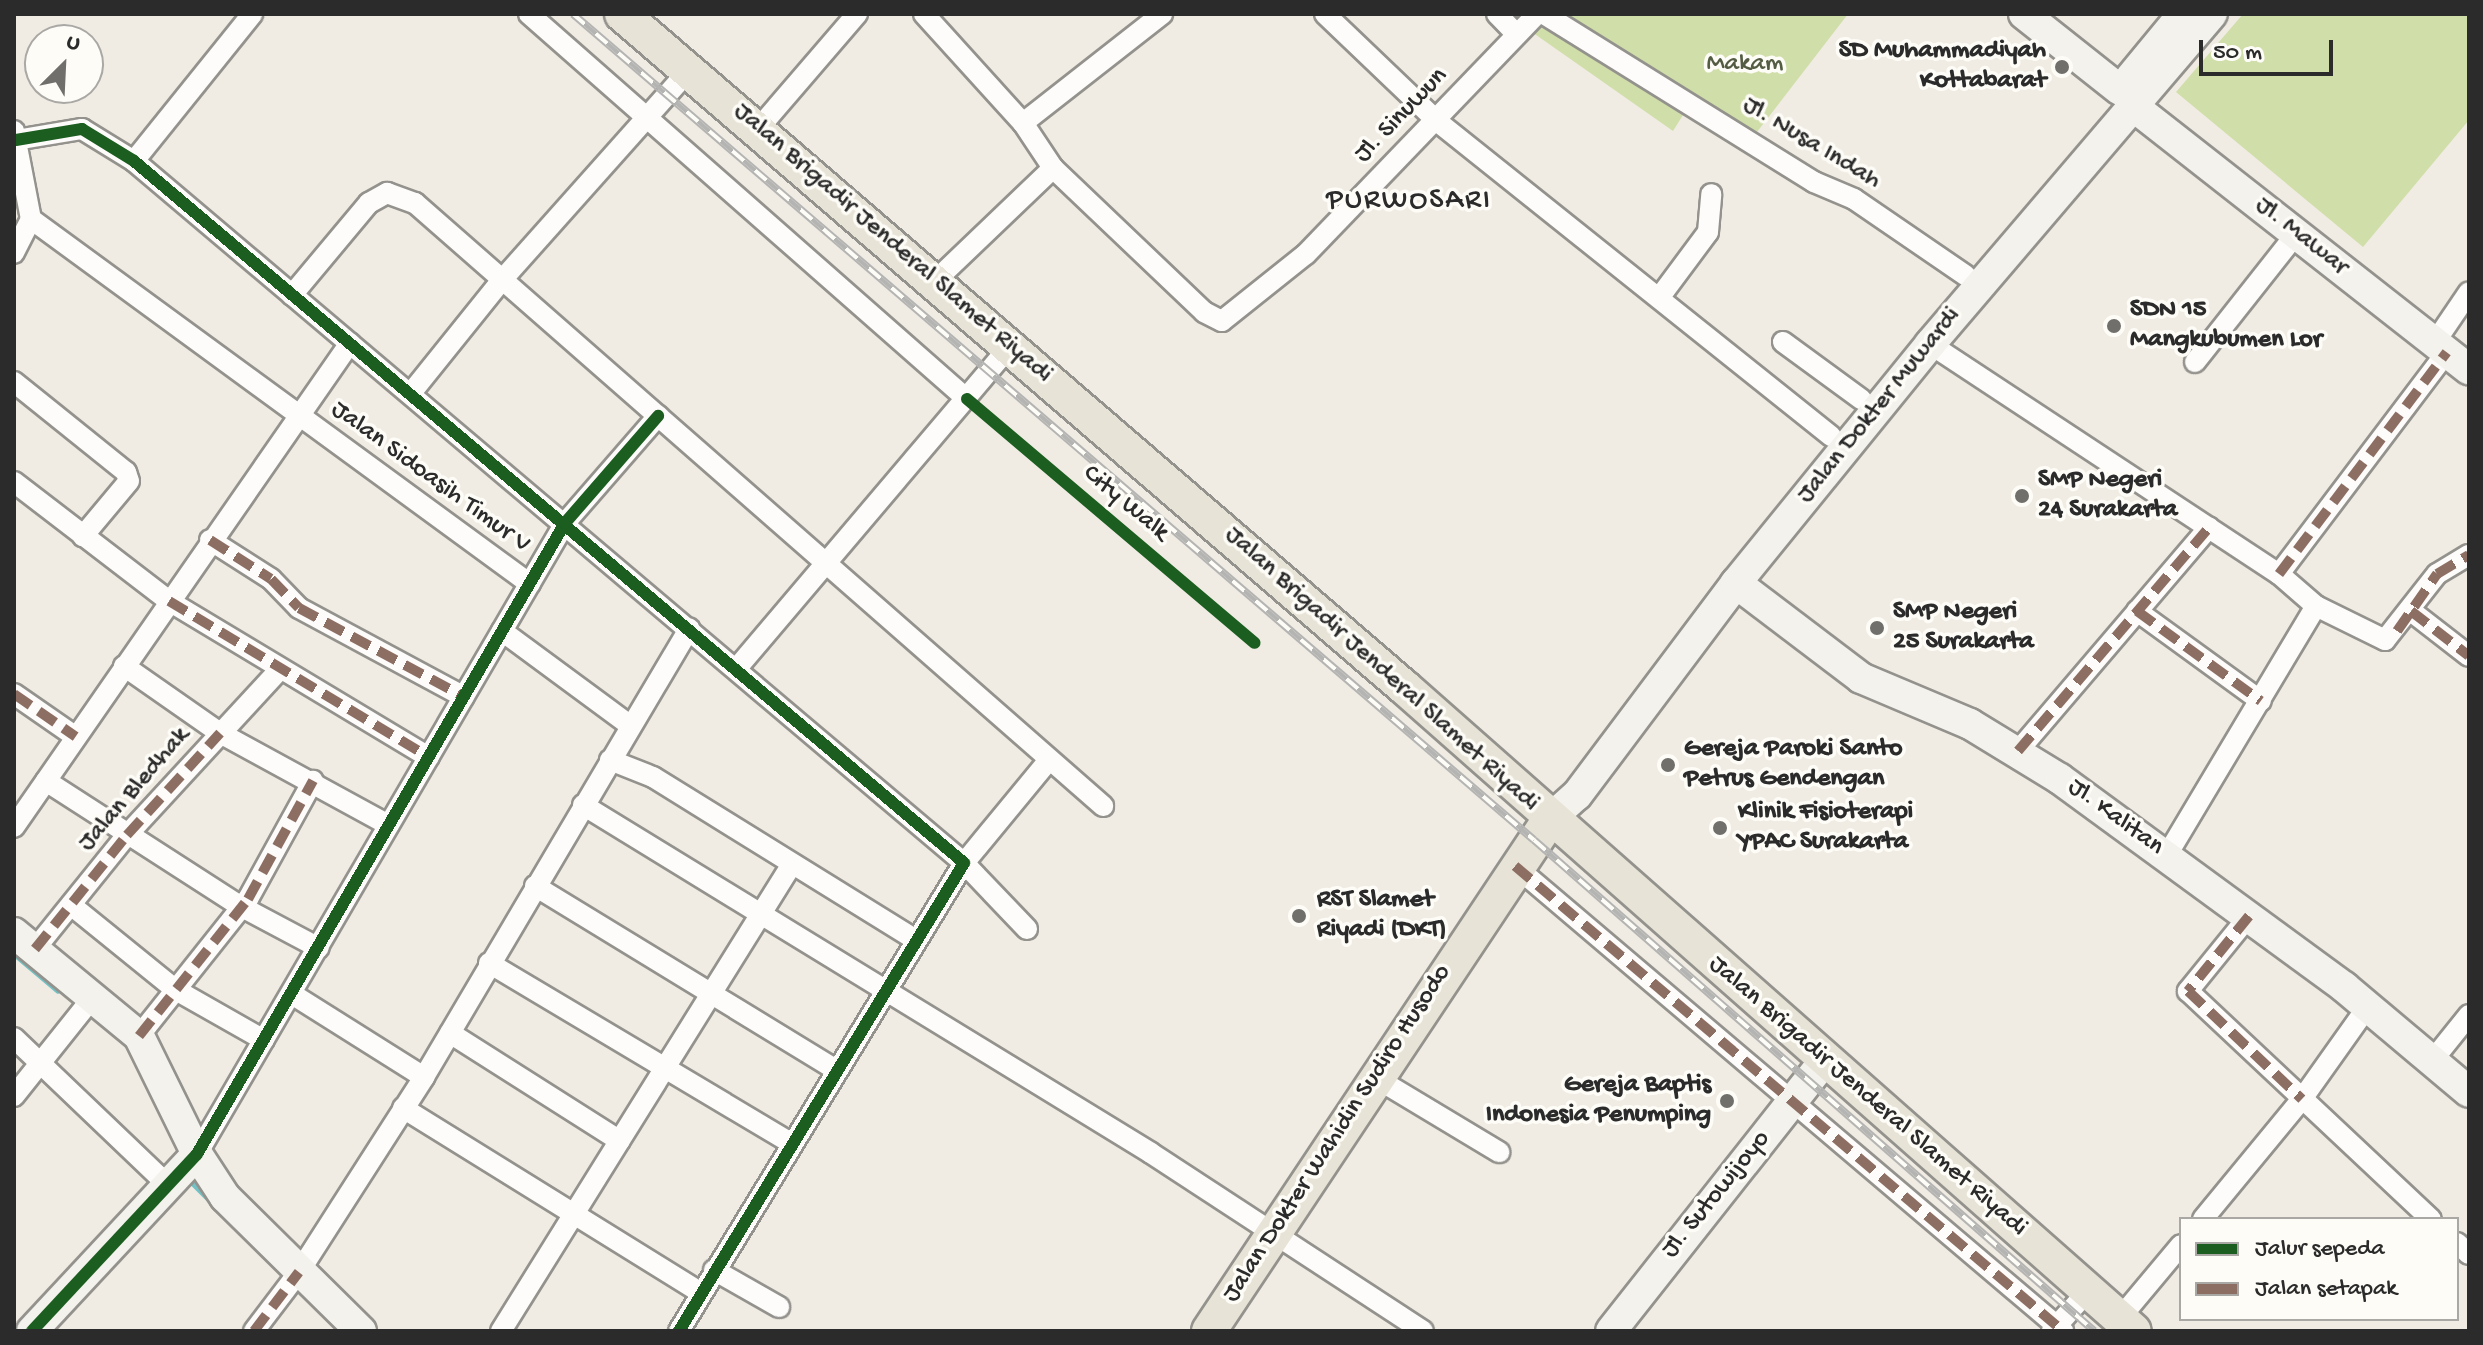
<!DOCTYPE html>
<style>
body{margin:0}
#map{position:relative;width:2483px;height:1345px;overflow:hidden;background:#f0ece3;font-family:"Gochi Hand",sans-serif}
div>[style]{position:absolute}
.green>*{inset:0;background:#d0dea9}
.stream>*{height:5px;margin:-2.5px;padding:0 2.5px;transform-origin:2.5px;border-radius:2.5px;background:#73c1c4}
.roads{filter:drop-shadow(2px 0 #94928d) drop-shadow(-2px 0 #94928d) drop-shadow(0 2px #94928d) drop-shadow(0 -2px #94928d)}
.street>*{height:20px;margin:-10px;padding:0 10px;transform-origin:10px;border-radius:10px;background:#fdfcfb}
.secondary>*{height:30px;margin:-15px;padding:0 15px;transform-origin:15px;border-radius:15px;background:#f3f2ec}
.primary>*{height:34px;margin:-17px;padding:0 17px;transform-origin:17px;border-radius:17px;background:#e7e3d6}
.rail>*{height:8px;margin-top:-4px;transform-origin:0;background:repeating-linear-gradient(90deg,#fdfcf7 0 15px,#b4b4b3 0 30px);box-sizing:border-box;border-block:2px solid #b4b4b3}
.quiet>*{height:10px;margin-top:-5px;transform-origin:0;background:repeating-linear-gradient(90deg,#8d6e63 0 20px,transparent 0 30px)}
.cycleway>*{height:12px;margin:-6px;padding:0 6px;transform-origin:6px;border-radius:6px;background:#1b5e20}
.dots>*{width:22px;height:22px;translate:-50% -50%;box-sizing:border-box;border:4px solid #fdfcf7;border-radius:50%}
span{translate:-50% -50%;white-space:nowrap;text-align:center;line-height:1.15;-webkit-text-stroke:7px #fdfcf7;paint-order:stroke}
.poi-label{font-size:26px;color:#2b2b2b;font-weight:700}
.right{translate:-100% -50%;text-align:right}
.left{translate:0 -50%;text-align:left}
.park-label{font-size:26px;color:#545d43}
.street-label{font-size:26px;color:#2b2b2b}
.quarter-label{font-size:30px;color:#2b2b2b;letter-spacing:2px}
.frame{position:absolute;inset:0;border:16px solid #2b2b2b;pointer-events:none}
.legend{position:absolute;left:2179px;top:1217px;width:280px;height:104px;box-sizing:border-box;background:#fdfcf7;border:2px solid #a9a8a5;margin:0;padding:10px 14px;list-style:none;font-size:24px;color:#2b2b2b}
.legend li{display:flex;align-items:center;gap:16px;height:40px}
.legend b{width:40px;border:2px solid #a9a8a5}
.north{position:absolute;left:24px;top:24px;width:80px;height:80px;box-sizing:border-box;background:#fdfcf7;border:2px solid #a9a8a5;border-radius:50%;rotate:24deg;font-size:22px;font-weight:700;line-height:32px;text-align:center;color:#2b2b2b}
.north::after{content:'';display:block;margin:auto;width:28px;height:36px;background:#706f6b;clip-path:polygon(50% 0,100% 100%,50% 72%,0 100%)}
.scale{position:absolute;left:2199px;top:40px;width:134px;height:36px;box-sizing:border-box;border:4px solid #2b2b2b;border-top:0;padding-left:10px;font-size:24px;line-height:28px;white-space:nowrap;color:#2b2b2b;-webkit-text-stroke:6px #fdfcf7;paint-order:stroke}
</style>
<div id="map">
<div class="green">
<div style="clip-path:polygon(1558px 14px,1848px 14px,1757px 132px)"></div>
<div style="clip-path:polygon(2243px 14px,2469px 14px,2469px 120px,2363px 247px,2176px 92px)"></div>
<div style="clip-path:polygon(1540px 17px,1688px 107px,1673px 131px,1529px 30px)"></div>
</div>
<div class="stream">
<div style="left:14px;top:954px;width:57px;rotate:40.1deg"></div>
<div style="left:189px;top:1180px;width:34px;rotate:45deg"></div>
</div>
<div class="roads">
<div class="street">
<div style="left:529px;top:14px;width:583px;rotate:41.32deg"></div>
<div style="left:924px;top:14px;width:147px;rotate:47.8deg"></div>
<div style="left:1325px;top:14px;width:152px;rotate:43.7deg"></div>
<div style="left:1497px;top:14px;width:28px;rotate:46deg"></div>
<div style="left:1544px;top:14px;width:318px;rotate:31.9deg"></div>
<div style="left:1814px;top:182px;width:43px;rotate:23deg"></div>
<div style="left:1854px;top:199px;width:135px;rotate:34.4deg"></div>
<div style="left:1438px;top:122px;width:503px;rotate:38.62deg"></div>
<div style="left:758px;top:129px;width:152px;rotate:-49.3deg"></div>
<div style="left:14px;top:131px;width:90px;rotate:79.1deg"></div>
<div style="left:31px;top:219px;width:38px;rotate:117deg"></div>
<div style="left:16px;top:140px;width:67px;rotate:-9.5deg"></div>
<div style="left:82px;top:129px;width:61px;rotate:31.6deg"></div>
<div style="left:134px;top:161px;width:1087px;rotate:40.22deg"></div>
<div style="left:964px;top:863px;width:548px;rotate:121.34deg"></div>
<div style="left:134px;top:161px;width:189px;rotate:-51.2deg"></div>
<div style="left:1053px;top:168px;width:209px;rotate:43.6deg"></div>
<div style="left:1204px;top:312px;width:20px;rotate:27deg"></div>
<div style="left:1222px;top:321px;width:107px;rotate:-38.6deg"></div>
<div style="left:1306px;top:254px;width:333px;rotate:-46.1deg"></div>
<div style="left:31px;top:219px;width:618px;rotate:36.18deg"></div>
<div style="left:936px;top:280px;width:162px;rotate:-43.7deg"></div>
<div style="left:1053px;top:168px;width:54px;rotate:-123.7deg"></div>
<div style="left:1023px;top:123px;width:177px;rotate:-38.1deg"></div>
<div style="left:292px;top:295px;width:120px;rotate:-50.1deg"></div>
<div style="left:369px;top:203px;width:21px;rotate:-29deg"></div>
<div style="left:387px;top:193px;width:30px;rotate:20deg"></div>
<div style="left:415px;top:203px;width:915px;rotate:41.23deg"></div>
<div style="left:1659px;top:298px;width:82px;rotate:-53.4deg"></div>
<div style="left:1708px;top:232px;width:38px;rotate:-85deg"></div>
<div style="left:1783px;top:342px;width:97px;rotate:36.2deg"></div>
<div style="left:2435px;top:342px;width:60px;rotate:-55.8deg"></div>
<div style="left:1930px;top:344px;width:418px;rotate:33.4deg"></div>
<div style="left:2279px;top:574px;width:49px;rotate:40.9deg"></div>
<div style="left:2316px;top:606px;width:290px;rotate:120.9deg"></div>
<div style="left:2195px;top:362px;width:163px;rotate:-51.7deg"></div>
<div style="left:14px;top:382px;width:144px;rotate:38.8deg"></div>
<div style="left:126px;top:472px;width:9px;rotate:72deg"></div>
<div style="left:129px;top:481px;width:72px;rotate:129.9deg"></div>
<div style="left:411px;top:393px;width:145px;rotate:-51.2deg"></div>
<div style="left:502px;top:280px;width:281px;rotate:-48.3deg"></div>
<div style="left:14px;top:482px;width:195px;rotate:37.5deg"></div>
<div style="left:169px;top:601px;width:303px;rotate:31deg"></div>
<div style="left:210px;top:540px;width:72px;rotate:32.6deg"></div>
<div style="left:271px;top:579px;width:40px;rotate:46deg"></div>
<div style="left:299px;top:608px;width:187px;rotate:28.3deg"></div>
<div style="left:2279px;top:574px;width:278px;rotate:-52.9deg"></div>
<div style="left:2316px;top:606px;width:77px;rotate:26.2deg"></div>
<div style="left:2385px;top:640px;width:84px;rotate:-51.8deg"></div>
<div style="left:2437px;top:574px;width:37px;rotate:-31deg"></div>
<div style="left:2137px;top:611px;width:153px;rotate:36deg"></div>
<div style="left:2411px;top:611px;width:73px;rotate:37.8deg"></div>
<div style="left:502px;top:631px;width:160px;rotate:36.4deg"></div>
<div style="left:124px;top:666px;width:117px;rotate:34.9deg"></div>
<div style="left:220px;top:733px;width:192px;rotate:28.6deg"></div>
<div style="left:737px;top:668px;width:422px;rotate:-49.7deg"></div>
<div style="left:14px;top:694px;width:75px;rotate:34.7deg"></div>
<div style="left:2018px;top:751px;width:294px;rotate:-49.5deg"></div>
<div style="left:610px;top:760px;width:46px;rotate:21.6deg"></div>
<div style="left:653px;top:777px;width:309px;rotate:31.8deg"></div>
<div style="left:46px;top:781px;width:231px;rotate:32.8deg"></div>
<div style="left:240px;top:906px;width:89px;rotate:28deg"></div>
<div style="left:583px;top:805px;width:666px;rotate:31.49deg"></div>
<div style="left:1151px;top:1153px;width:325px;rotate:33.2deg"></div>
<div style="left:14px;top:827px;width:589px;rotate:-55.23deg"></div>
<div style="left:1515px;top:866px;width:719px;rotate:40.32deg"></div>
<div style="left:535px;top:886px;width:353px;rotate:31.4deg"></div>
<div style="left:71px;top:905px;width:135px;rotate:39deg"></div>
<div style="left:176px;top:990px;width:101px;rotate:29.6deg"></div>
<div style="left:2249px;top:916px;width:97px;rotate:129.1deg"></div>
<div style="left:2188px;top:991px;width:333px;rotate:43.2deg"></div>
<div style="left:1027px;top:929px;width:91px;rotate:-133.7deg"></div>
<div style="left:964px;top:863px;width:134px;rotate:-50.5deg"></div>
<div style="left:35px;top:949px;width:146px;rotate:-51.1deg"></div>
<div style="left:127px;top:835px;width:224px;rotate:-47.3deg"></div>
<div style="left:489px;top:963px;width:352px;rotate:30.8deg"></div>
<div style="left:292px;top:994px;width:156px;rotate:32.2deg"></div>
<div style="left:450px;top:1033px;width:201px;rotate:32.4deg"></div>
<div style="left:139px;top:1036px;width:175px;rotate:-51.5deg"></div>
<div style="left:248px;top:899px;width:135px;rotate:-61.2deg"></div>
<div style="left:14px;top:1038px;width:211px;rotate:43.7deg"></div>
<div style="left:2432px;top:1061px;width:59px;rotate:-51.2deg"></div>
<div style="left:1376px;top:1078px;width:144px;rotate:31deg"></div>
<div style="left:14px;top:1096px;width:127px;rotate:-51.4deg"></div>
<div style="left:403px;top:1108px;width:351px;rotate:31.8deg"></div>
<div style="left:197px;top:1154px;width:730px;rotate:-59.75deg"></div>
<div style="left:565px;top:523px;width:142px;rotate:-49deg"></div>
<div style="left:2203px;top:1219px;width:156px;rotate:-50.5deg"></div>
<div style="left:2302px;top:1099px;width:114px;rotate:-54.6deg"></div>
<div style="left:2457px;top:1243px;width:16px;rotate:43deg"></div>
<div style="left:714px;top:1270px;width:75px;rotate:29.6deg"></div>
<div style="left:2120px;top:1318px;width:95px;rotate:-50.1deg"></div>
<div style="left:254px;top:1331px;width:74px;rotate:-52.7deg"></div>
<div style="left:299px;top:1272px;width:232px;rotate:-57.3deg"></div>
<div style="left:424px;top:1077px;width:521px;rotate:-59.39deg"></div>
<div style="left:501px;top:1331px;width:550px;rotate:-58.07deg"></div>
<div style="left:2052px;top:1331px;width:54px;rotate:-48deg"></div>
</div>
<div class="secondary">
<div style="left:2024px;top:14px;width:122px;rotate:38.4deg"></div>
<div style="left:2131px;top:77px;width:82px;rotate:-50.5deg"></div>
<div style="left:2133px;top:106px;width:427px;rotate:38.1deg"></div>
<div style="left:1736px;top:583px;width:157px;rotate:37.2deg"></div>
<div style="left:1861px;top:678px;width:118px;rotate:22.9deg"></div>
<div style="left:1970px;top:724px;width:105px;rotate:31.4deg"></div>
<div style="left:2060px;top:779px;width:352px;rotate:36.2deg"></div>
<div style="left:2344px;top:987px;width:163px;rotate:40deg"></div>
<div style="left:1550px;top:819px;width:36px;rotate:-42deg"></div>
<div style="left:1577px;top:795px;width:265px;rotate:-53.1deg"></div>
<div style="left:1736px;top:583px;width:308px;rotate:-50.9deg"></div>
<div style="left:1930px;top:344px;width:434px;rotate:-49.5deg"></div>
<div style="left:14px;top:933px;width:162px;rotate:39.5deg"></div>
<div style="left:139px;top:1036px;width:131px;rotate:63.8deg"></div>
<div style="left:197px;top:1154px;width:51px;rotate:56.9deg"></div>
<div style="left:225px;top:1197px;width:191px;rotate:44.6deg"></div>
<div style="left:32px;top:1331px;width:242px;rotate:-47deg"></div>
<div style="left:1611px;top:1331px;width:345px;rotate:-51.7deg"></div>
</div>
<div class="primary">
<div style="left:622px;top:14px;width:1032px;rotate:40.72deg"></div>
<div style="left:1404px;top:687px;width:973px;rotate:41.42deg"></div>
<div style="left:1209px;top:1331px;width:615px;rotate:-56.34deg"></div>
</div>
</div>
<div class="rail">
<div style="left:573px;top:14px;width:1267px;rotate:40.68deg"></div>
<div style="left:1534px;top:840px;width:745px;rotate:41.24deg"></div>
</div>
<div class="quiet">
<div style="left:210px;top:540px;width:72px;rotate:32.6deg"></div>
<div style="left:271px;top:579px;width:40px;rotate:46deg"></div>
<div style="left:299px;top:608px;width:187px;rotate:28.3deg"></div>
<div style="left:2279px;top:574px;width:278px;rotate:-52.9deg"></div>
<div style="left:169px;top:601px;width:303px;rotate:31deg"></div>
<div style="left:2137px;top:611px;width:153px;rotate:36deg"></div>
<div style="left:2411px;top:611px;width:73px;rotate:37.8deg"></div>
<div style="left:2397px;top:631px;width:70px;rotate:-54.9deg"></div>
<div style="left:2437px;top:574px;width:37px;rotate:-31deg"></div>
<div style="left:14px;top:694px;width:75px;rotate:34.7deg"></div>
<div style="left:2018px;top:751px;width:294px;rotate:-49.5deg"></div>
<div style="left:1515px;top:866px;width:719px;rotate:40.32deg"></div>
<div style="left:2249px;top:916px;width:97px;rotate:129.1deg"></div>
<div style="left:2188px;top:991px;width:157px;rotate:43.5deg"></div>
<div style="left:35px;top:949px;width:146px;rotate:-51.1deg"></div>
<div style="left:127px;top:835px;width:138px;rotate:-47.6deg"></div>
<div style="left:139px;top:1036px;width:175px;rotate:-51.5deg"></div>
<div style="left:248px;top:899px;width:135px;rotate:-61.2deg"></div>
<div style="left:254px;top:1331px;width:74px;rotate:-52.7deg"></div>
</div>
<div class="cycleway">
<div style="left:16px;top:140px;width:67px;rotate:-9.5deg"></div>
<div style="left:82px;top:129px;width:61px;rotate:31.6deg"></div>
<div style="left:134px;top:161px;width:1087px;rotate:40.22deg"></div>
<div style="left:964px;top:863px;width:548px;rotate:121.34deg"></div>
<div style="left:967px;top:399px;width:377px;rotate:40.3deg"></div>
<div style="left:32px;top:1331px;width:242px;rotate:-47deg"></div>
<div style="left:197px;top:1154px;width:730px;rotate:-59.75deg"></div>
<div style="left:565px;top:523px;width:142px;rotate:-49deg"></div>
</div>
<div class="dots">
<div style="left:2062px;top:67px;background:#706f6b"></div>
<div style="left:2114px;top:326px;background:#706f6b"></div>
<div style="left:2022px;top:496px;background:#706f6b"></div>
<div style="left:1877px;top:628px;background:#706f6b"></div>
<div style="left:1668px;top:765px;background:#706f6b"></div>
<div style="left:1720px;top:828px;background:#706f6b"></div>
<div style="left:1299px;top:916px;background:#706f6b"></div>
<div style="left:1727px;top:1101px;background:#706f6b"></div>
</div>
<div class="poi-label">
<span class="right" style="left:2046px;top:67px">SD Muhammadiyah<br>Kottabarat</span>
<span class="left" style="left:2130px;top:326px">SDN 15<br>Mangkubumen Lor</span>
<span class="left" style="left:2038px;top:496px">SMP Negeri<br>24 Surakarta</span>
<span class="left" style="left:1893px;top:628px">SMP Negeri<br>25 Surakarta</span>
<span class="left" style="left:1684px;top:765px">Gereja Paroki Santo<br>Petrus Gendengan</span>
<span class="left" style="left:1738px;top:828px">Klinik Fisioterapi<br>YPAC Surakarta</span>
<span class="left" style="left:1317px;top:916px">RST Slamet<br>Riyadi (DKT)</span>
<span class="right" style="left:1711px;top:1101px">Gereja Baptis<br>Indonesia Penumping</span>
</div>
<div class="park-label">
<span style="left:1745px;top:65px">Makam</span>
</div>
<div class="street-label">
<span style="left:1402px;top:116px;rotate:-46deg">Jl. Sinuwun</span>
<span style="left:1811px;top:144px;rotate:31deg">Jl. Nusa Indah</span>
<span style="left:2301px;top:237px;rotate:38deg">Jl. Mawar</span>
<span style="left:892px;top:244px;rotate:41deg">Jalan Brigadir Jenderal Slamet Riyadi</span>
<span style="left:1880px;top:406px;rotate:-51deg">Jalan Dokter Muwardi</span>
<span style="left:430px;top:478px;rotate:36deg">Jalan Sidoasih Timur V</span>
<span style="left:1125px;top:504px;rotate:40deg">City Walk</span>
<span style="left:1381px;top:670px;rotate:42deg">Jalan Brigadir Jenderal Slamet Riyadi</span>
<span style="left:135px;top:790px;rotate:-49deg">Jalan Bledhak</span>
<span style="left:2115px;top:818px;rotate:36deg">Jl. Kalitan</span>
<span style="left:1867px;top:1097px;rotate:41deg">Jalan Brigadir Jenderal Slamet Riyadi</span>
<span style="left:1338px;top:1134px;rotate:-57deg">Jalan Dokter Wahidin Sudiro Husodo</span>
<span style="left:1717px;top:1195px;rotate:-51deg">Jl. Sutowijoyo</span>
</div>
<div class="quarter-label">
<span style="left:1409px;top:202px">PURWOSARI</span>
</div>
<div class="frame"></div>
<ul class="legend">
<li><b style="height:10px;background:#1b5e20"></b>Jalur sepeda</li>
<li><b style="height:10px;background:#8d6e63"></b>Jalan setapak</li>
</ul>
<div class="north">U</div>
<div class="scale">50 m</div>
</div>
